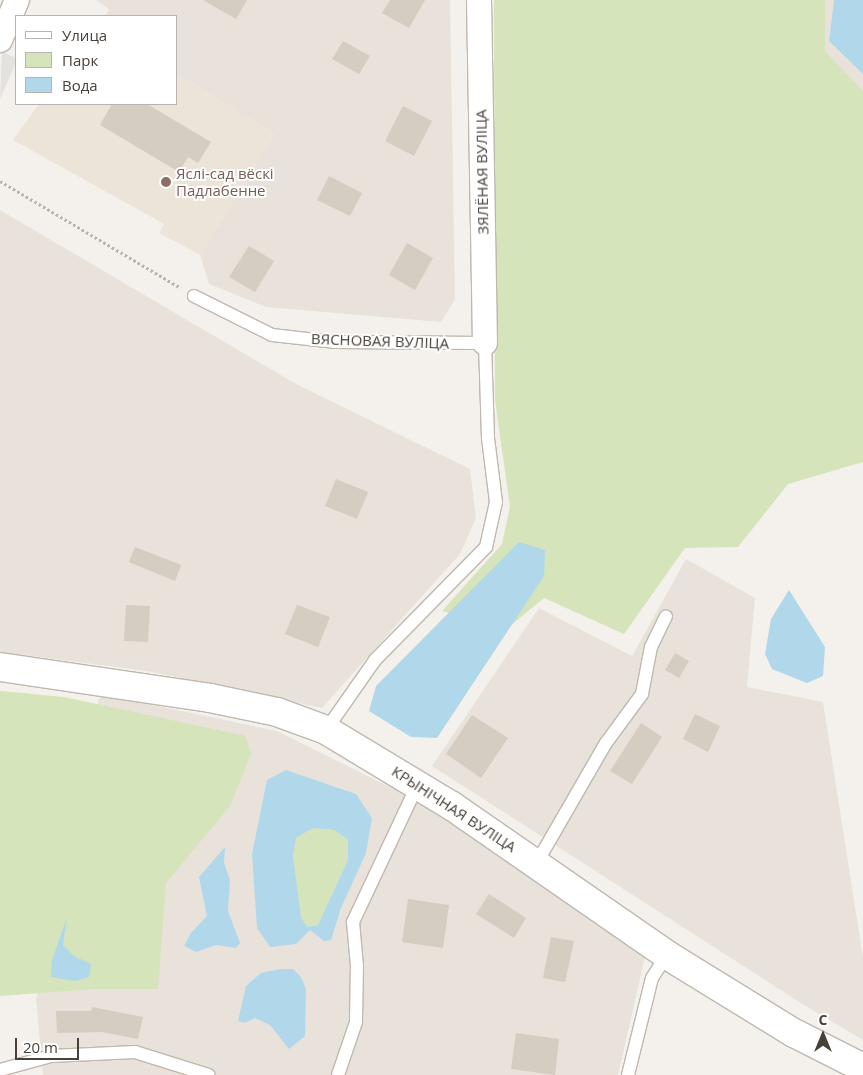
<!DOCTYPE html>
<meta charset="utf-8">
<style>
body{margin:0}
#map{position:relative;width:863px;height:1075px;overflow:hidden;background:#f4f1ec;font-family:"Open Sans",sans-serif}
div>[style]{position:absolute}
.residential>*{inset:0;background:#e8e2db}
.education>*{inset:0;background:#ece4d8}
.green>*{inset:0;background:#d5e4ba}
.parking>*{inset:0;background:#e4e2e0}
.water>*{inset:0;background:#b0d8ea}
.building>*{inset:0;background:#d5ccc2}
.path>*{height:3px;margin-top:-1.5px;transform-origin:0;background:repeating-linear-gradient(90deg,#bfb2a2 0 2.5px,transparent 0 5px)}
.roads{filter:drop-shadow(1px 0 #bfb8af) drop-shadow(-1px 0 #bfb8af) drop-shadow(0 1px #bfb8af) drop-shadow(0 -1px #bfb8af)}
.service>*{height:12px;margin:-6px;padding:0 6px;transform-origin:6px;border-radius:6px;background:#fff}
.minor>*{height:24px;margin:-12px;padding:0 12px;transform-origin:12px;border-radius:12px;background:#fff}
.tertiary>*{height:28px;margin:-14px;padding:0 14px;transform-origin:14px;border-radius:14px;background:#fff}
.dots>*{width:14px;height:14px;translate:-50% -50%;box-sizing:border-box;border:2px solid #fff;border-radius:50%}
span{translate:-50% -50%;white-space:nowrap;text-align:center;line-height:1.15;-webkit-text-stroke:4px #fff;paint-order:stroke}
.street-label{font-size:15px;color:#48413a}
.education-label{font-size:15px;color:#785e54}
.left{translate:0 -50%;text-align:left}
.legend{position:absolute;left:15px;top:15px;width:162px;height:90px;box-sizing:border-box;background:#fff;border:1px solid #b6b3b0;margin:0;padding:6px 9px;list-style:none;font-size:15px;color:#48413a}
.legend li{display:flex;align-items:center;gap:10px;height:25px}
.legend b{width:25px;border:1px solid #b6b3b0}
.north{position:absolute;left:798px;top:1010px;width:50px;height:50px;-webkit-text-stroke:4px #fff;paint-order:stroke;rotate:0deg;font-size:14px;font-weight:700;line-height:20px;text-align:center;color:#48413a}
.north::after{content:'';display:block;margin:auto;width:18px;height:22px;background:#48413a;clip-path:polygon(50% 0,100% 100%,50% 72%,0 100%)}
.scale{position:absolute;left:15px;top:1038px;width:64px;height:22px;box-sizing:border-box;border:2px solid #48413a;border-top:0;padding-left:6px;font-size:15px;line-height:18px;white-space:nowrap;color:#48413a;-webkit-text-stroke:4px #fff;paint-order:stroke}
</style>
<div id="map">
<div class="residential">
<div style="clip-path:polygon(96px 0,450px 0,455px 300px,441px 322px,266px 307px,209px 284px,200px 255px,274px 134px,176px 73px,176px 16px,105px 16px,109px 9px)"></div>
<div style="clip-path:polygon(820px 0,863px 0,863px 105px,818px 53px)"></div>
<div style="clip-path:polygon(0 210px,296px 384px,470px 469px,476px 518px,460px 554px,322px 708px,147px 671px,0 652px)"></div>
<div style="clip-path:polygon(686px 559px,755px 598px,747px 687px,823px 702px,863px 958px,863px 1040px,804px 1005px,432px 766px,539px 608px,632px 656px)"></div>
<div style="clip-path:polygon(100px 694px,277px 731px,420px 802px,645px 957px,618px 1075px,43px 1075px,36px 999px)"></div>
</div>
<div class="education">
<div style="clip-path:polygon(176px 73px,274px 134px,200px 255px,159px 233px,164px 224px,13px 140px,39px 104px,176px 104px)"></div>
</div>
<div class="green">
<div style="clip-path:polygon(494px 0,825px 0,825px 51px,863px 91px,863px 462px,788px 484px,738px 547px,685px 548px,624px 634px,544px 598px,493px 640px,461px 616px,442px 611px,502px 544px,510px 507px,495px 400px)"></div>
<div style="clip-path:polygon(0 691px,64px 697px,246px 736px,251px 754px,230px 806px,166px 883px,158px 989px,95px 989px,0 996px)"></div>
<div style="clip-path:polygon(313px 828px,335px 830px,348px 841px,348px 860px,318px 925px,307px 927px,301px 917px,293px 856px,296px 838px)"></div>
</div>
<div class="parking">
<div style="clip-path:polygon(2px 52px,16px 58px,16px 62px,0 99px)"></div>
</div>
<div class="water">
<div style="clip-path:polygon(834px 0,863px 0,863px 74px,829px 41px)"></div>
<div style="clip-path:polygon(519px 542px,545px 550px,544px 576px,437px 738px,411px 737px,369px 711px,376px 686px)"></div>
<div style="clip-path:polygon(789px 590px,825px 647px,823px 676px,807px 683px,772px 669px,765px 654px,771px 619px)"></div>
<div style="clip-path:polygon(evenodd,286px 770px,356px 794px,372px 818px,366px 853px,341px 908px,331px 940px,324px 941px,310px 930px,296px 944px,270px 947px,257px 928px,252px 854px,267px 780px,286px 770px,313px 828px,335px 830px,348px 840px,348px 860px,318px 925px,307px 927px,301px 917px,293px 856px,296px 838px,313px 828px)"></div>
<div style="clip-path:polygon(225px 847px,224px 863px,230px 880px,228px 911px,240px 943px,236px 948px,216px 945px,196px 952px,184px 946px,191px 933px,207px 916px,199px 877px)"></div>
<div style="clip-path:polygon(67px 917px,63px 945px,74px 956px,91px 964px,89px 977px,75px 981px,51px 977px,52px 960px)"></div>
<div style="clip-path:polygon(281px 969px,293px 969px,301px 977px,306px 989px,305px 1036px,289px 1049px,270px 1025px,255px 1018px,245px 1023px,238px 1021px,246px 986px,261px 973px)"></div>
</div>
<div class="building">
<div style="clip-path:polygon(203px 0,247px 0,236px 19px)"></div>
<div style="clip-path:polygon(390px 0,425px 0,409px 28px,382px 13px)"></div>
<div style="clip-path:polygon(343px 41px,370px 56px,359px 74px,332px 59px)"></div>
<div style="clip-path:polygon(112px 104px,147px 104px,211px 142px,198px 163px,188px 157px,179px 172px,100px 125px)"></div>
<div style="clip-path:polygon(403px 106px,432px 121px,414px 156px,385px 141px)"></div>
<div style="clip-path:polygon(329px 176px,362px 193px,350px 216px,317px 200px)"></div>
<div style="clip-path:polygon(407px 243px,433px 258px,415px 290px,389px 275px)"></div>
<div style="clip-path:polygon(249px 246px,274px 261px,255px 292px,229px 277px)"></div>
<div style="clip-path:polygon(336px 479px,368px 492px,357px 519px,325px 506px)"></div>
<div style="clip-path:polygon(135px 547px,181px 565px,175px 581px,129px 562px)"></div>
<div style="clip-path:polygon(126px 605px,150px 606px,148px 642px,124px 641px)"></div>
<div style="clip-path:polygon(297px 605px,330px 617px,318px 647px,285px 634px)"></div>
<div style="clip-path:polygon(675px 653px,689px 661px,679px 678px,665px 670px)"></div>
<div style="clip-path:polygon(695px 714px,720px 726px,708px 752px,683px 739px)"></div>
<div style="clip-path:polygon(472px 715px,508px 738px,481px 778px,446px 754px)"></div>
<div style="clip-path:polygon(641px 723px,662px 737px,632px 784px,610px 771px)"></div>
<div style="clip-path:polygon(489px 894px,526px 918px,514px 938px,476px 914px)"></div>
<div style="clip-path:polygon(408px 899px,449px 905px,443px 948px,402px 942px)"></div>
<div style="clip-path:polygon(551px 937px,574px 941px,565px 982px,543px 978px)"></div>
<div style="clip-path:polygon(92px 1007px,143px 1017px,138px 1039px,102px 1032px,57px 1033px,56px 1011px,91px 1011px)"></div>
<div style="clip-path:polygon(516px 1033px,559px 1039px,555px 1075px,511px 1069px)"></div>
</div>
<div class="path">
<div style="left:0;top:181px;width:210px;rotate:30.6deg"></div>
</div>
<div class="roads">
<div class="service">
<div style="left:194px;top:296px;width:87px;rotate:26.6deg"></div>
<div style="left:272px;top:335px;width:62px;rotate:6.4deg"></div>
<div style="left:334px;top:342px;width:151px;rotate:0.4deg"></div>
<div style="left:485px;top:343px;width:95px;rotate:88.2deg"></div>
<div style="left:488px;top:438px;width:64px;rotate:82.9deg"></div>
<div style="left:496px;top:502px;width:46px;rotate:102.5deg"></div>
<div style="left:486px;top:547px;width:158px;rotate:134.5deg"></div>
<div style="left:375px;top:660px;width:85px;rotate:125deg"></div>
<div style="left:536px;top:864px;width:140px;rotate:-60deg"></div>
<div style="left:606px;top:743px;width:61px;rotate:-53.7deg"></div>
<div style="left:642px;top:694px;width:48px;rotate:-79.2deg"></div>
<div style="left:651px;top:647px;width:34px;rotate:-64deg"></div>
<div style="left:0;top:1070px;width:53px;rotate:-15.4deg"></div>
<div style="left:51px;top:1056px;width:84px;rotate:-2.7deg"></div>
<div style="left:135px;top:1052px;width:77px;rotate:17.3deg"></div>
<div style="left:338px;top:1075px;width:56px;rotate:-71.2deg"></div>
<div style="left:356px;top:1022px;width:56px;rotate:-89deg"></div>
<div style="left:357px;top:966px;width:44px;rotate:-95.2deg"></div>
<div style="left:353px;top:922px;width:153px;rotate:-64.8deg"></div>
<div style="left:628px;top:1075px;width:100px;rotate:-76.1deg"></div>
<div style="left:652px;top:978px;width:27px;rotate:-57deg"></div>
</div>
<div class="minor">
<div style="left:479px;top:0;width:343px;rotate:89deg"></div>
<div style="left:0;top:40px;width:43px;rotate:-67deg"></div>
</div>
<div class="tertiary">
<div style="left:0;top:667px;width:212px;rotate:8.4deg"></div>
<div style="left:210px;top:698px;width:68px;rotate:11.8deg"></div>
<div style="left:277px;top:712px;width:52px;rotate:20.2deg"></div>
<div style="left:326px;top:730px;width:147px;rotate:31.1deg"></div>
<div style="left:452px;top:806px;width:262px;rotate:34.7deg"></div>
<div style="left:667px;top:955px;width:149px;rotate:31.6deg"></div>
<div style="left:794px;top:1033px;width:77px;rotate:26.9deg"></div>
</div>
</div>
<div class="dots">
<div style="left:166px;top:182px;background:#8d6e63"></div>
</div>
<div class="street-label">
<span style="left:482px;top:172px;rotate:-91deg">ЗЯЛЁНАЯ ВУЛІЦА</span>
<span style="left:380px;top:341px;rotate:2deg">ВЯСНОВАЯ ВУЛІЦА</span>
<span style="left:454px;top:809px;rotate:33deg">КРЫНІЧНАЯ ВУЛІЦА</span>
</div>
<div class="education-label">
<span class="left" style="left:176px;top:182px">Яслі-сад вёскі<br>Падлабенне</span>
</div>
<ul class="legend">
<li><b style="height:6px;background:#fff"></b>Улица</li>
<li><b style="height:14px;background:#d5e4ba"></b>Парк</li>
<li><b style="height:14px;background:#b0d8ea"></b>Вода</li>
</ul>
<div class="north">С</div>
<div class="scale">20 m</div>
</div>
